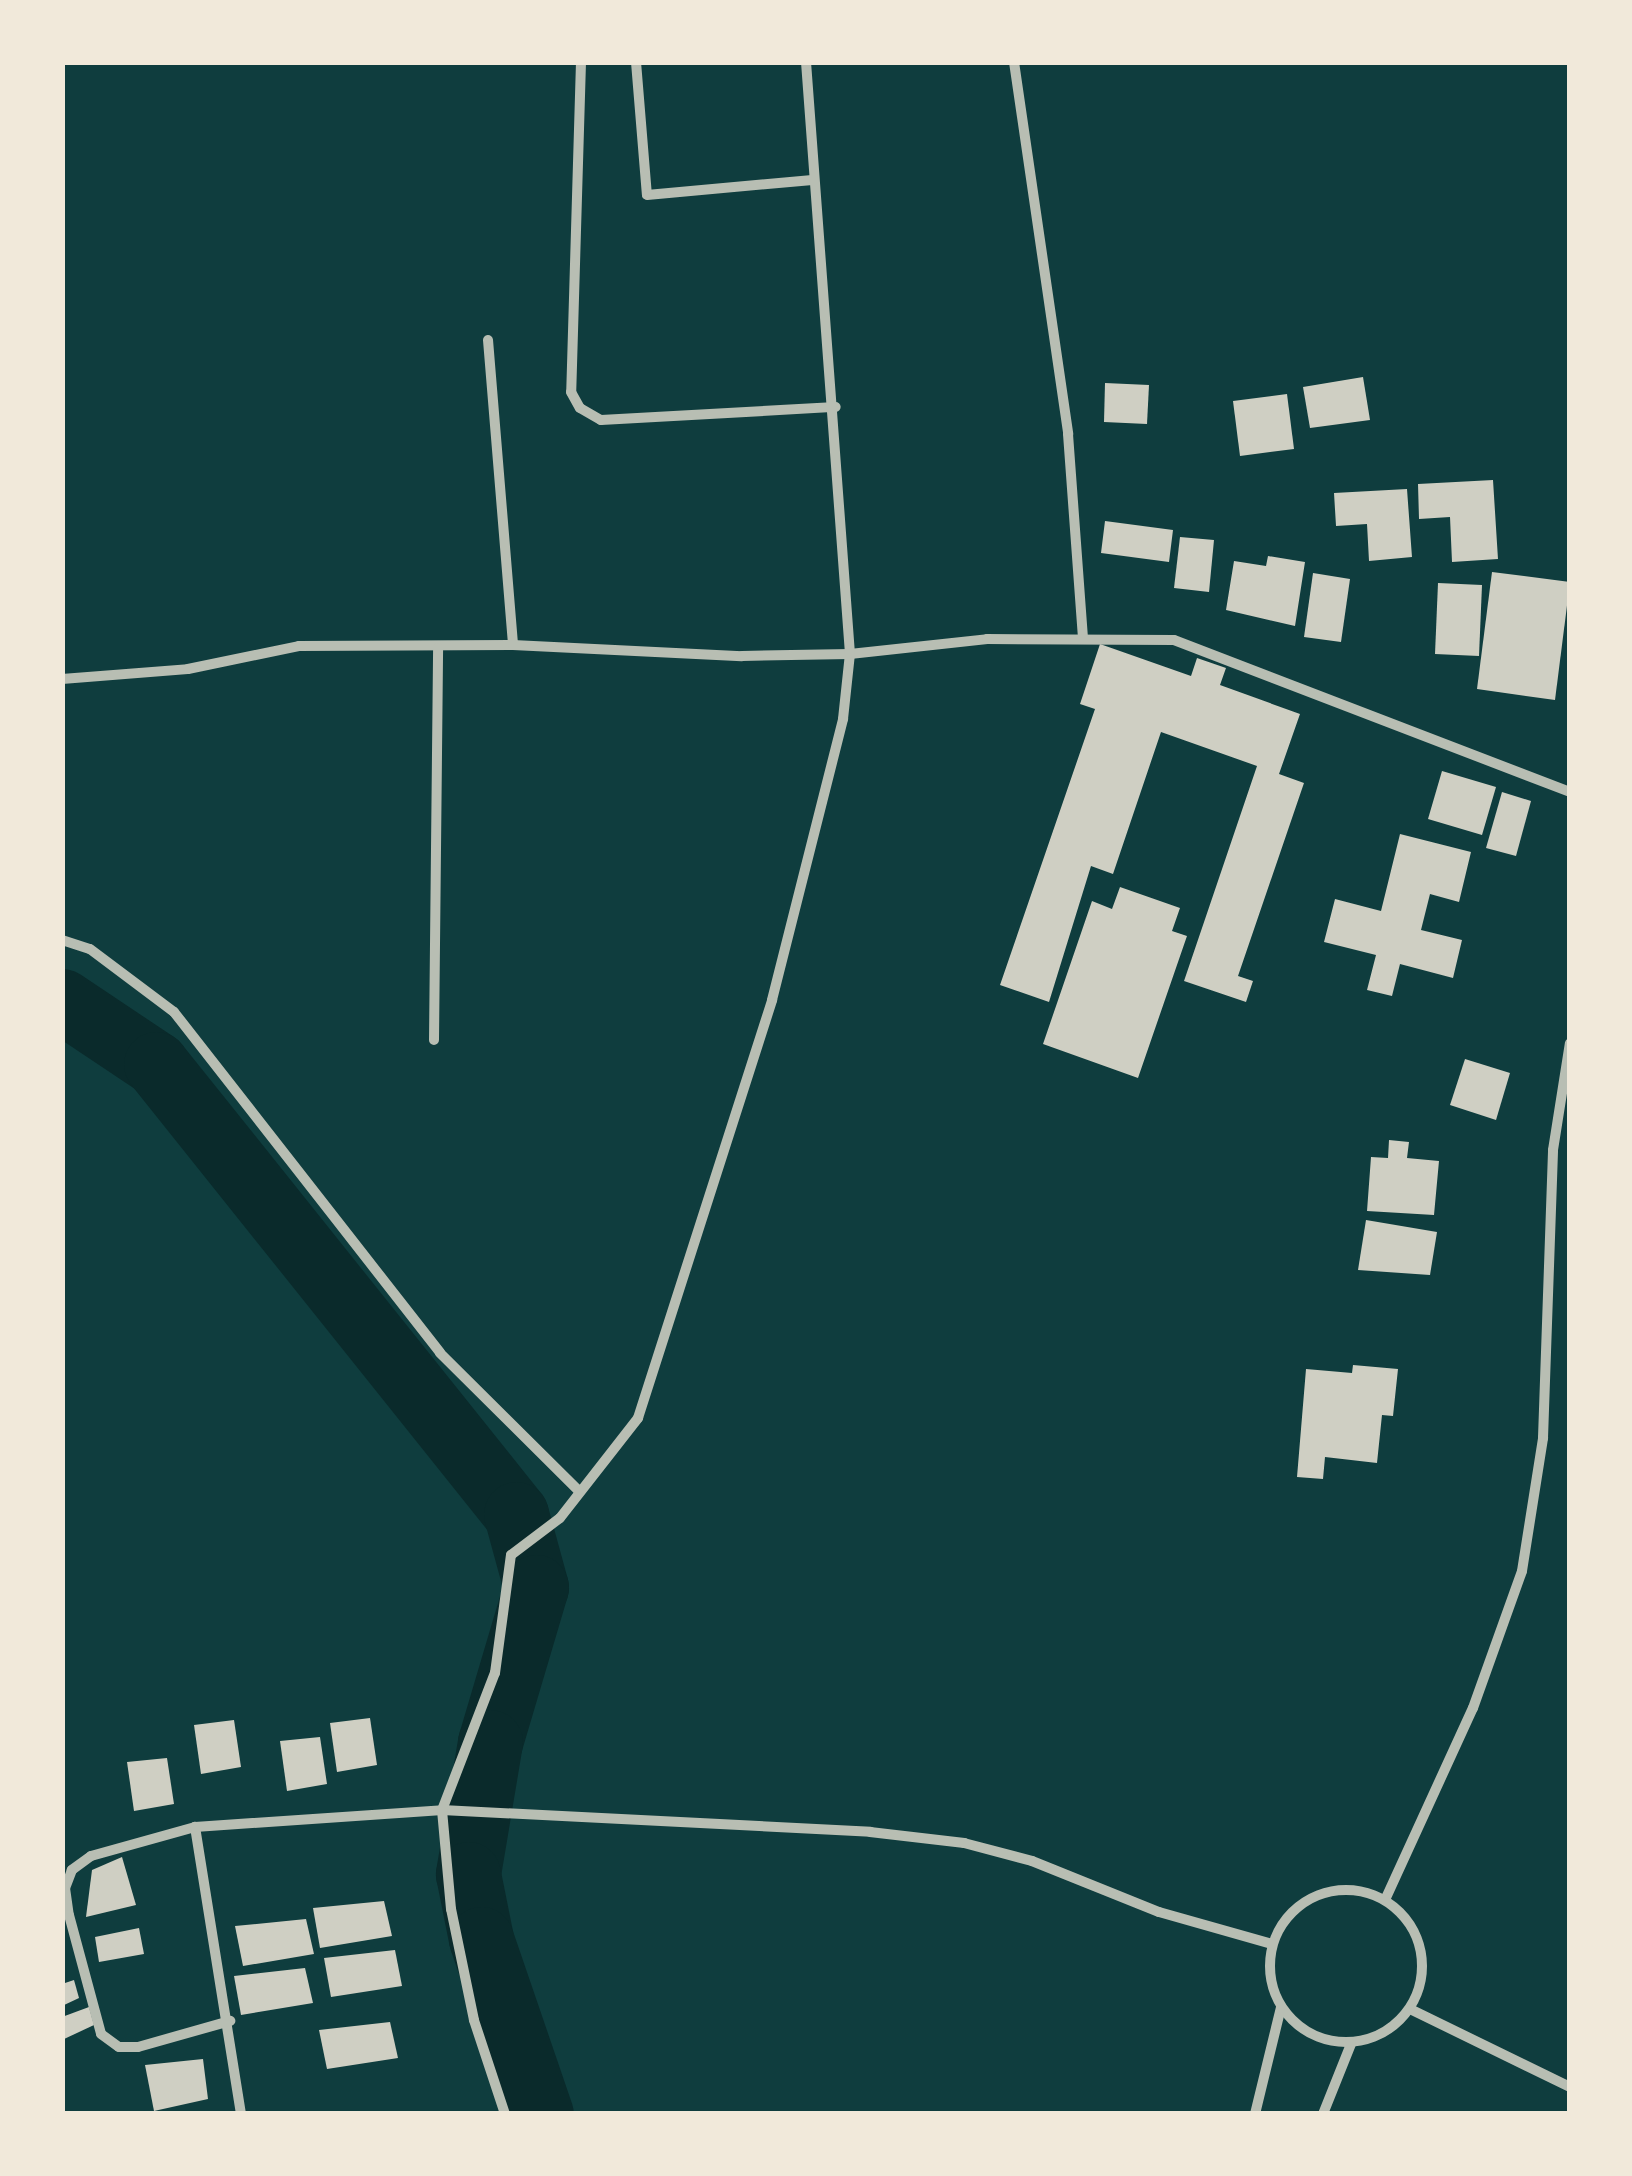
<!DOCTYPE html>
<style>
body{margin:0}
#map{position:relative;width:1632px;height:2176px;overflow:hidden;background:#0f3d3e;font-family:Quicksand,sans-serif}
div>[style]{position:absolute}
.river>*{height:65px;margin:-32.5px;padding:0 32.5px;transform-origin:32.5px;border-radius:32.5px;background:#0a2a2b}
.building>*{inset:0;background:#cfcfc3}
.minor>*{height:10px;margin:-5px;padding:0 5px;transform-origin:5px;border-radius:5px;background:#b8beb3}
.minor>.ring{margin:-5px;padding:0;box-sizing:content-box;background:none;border:10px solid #b8beb3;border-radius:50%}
span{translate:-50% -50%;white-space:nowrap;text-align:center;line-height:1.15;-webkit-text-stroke:9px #f1e9da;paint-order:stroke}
.frame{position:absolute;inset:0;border:65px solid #f1e9da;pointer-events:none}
</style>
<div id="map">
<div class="river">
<div style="left:62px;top:1001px;width:113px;rotate:33.8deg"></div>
<div style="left:156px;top:1064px;width:576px;rotate:51.34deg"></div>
<div style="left:516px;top:1514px;width:76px;rotate:74.7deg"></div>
<div style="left:536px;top:1587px;width:162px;rotate:106.5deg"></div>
<div style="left:490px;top:1742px;width:134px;rotate:99.5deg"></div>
<div style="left:468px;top:1874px;width:66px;rotate:78.7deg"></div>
<div style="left:481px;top:1939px;width:185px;rotate:71.1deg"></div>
</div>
<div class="building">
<div style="clip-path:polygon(1363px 377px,1370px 420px,1310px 428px,1303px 387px)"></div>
<div style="clip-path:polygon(1105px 383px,1149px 385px,1147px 424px,1104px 422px)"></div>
<div style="clip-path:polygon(1287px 394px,1294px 449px,1240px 456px,1233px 401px)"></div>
<div style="clip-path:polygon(1493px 480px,1498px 559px,1452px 562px,1450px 517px,1419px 519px,1418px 484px)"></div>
<div style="clip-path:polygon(1407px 489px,1412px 557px,1369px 561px,1367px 524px,1336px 526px,1334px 493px)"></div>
<div style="clip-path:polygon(1105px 521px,1173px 530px,1169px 562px,1101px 553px)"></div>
<div style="clip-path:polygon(1180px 537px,1214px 540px,1209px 592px,1174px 588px)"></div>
<div style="clip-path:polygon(1268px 556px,1305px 562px,1295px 626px,1226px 610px,1234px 561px,1266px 566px)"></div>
<div style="clip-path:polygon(1492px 572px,1570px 582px,1555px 700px,1477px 689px)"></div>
<div style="clip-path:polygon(1313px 573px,1350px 579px,1341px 642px,1304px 637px)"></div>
<div style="clip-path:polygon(1438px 583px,1482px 585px,1479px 656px,1435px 654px)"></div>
<div style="clip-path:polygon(1100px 644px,1191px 676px,1197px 658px,1226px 668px,1220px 685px,1300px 714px,1279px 774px,1304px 783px,1238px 976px,1253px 981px,1246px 1002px,1184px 981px,1257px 766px,1161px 732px,1113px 874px,1091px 866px,1049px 1002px,1000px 985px,1095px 709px,1080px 704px)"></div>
<div style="clip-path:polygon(1442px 771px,1496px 787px,1482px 835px,1428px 819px)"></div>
<div style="clip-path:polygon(1502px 792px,1531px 801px,1516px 856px,1486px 848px)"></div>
<div style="clip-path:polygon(1400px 834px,1471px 852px,1459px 902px,1430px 894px,1421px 930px,1462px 940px,1453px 978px,1400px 964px,1392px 996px,1367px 990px,1376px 955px,1324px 942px,1335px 899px,1381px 911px)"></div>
<div style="clip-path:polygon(1120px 887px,1180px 908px,1172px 931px,1187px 936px,1138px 1078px,1043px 1044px,1092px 901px,1112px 909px)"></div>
<div style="clip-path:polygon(1465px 1059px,1510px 1073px,1496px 1120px,1450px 1105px)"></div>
<div style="clip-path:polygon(1389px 1140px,1409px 1142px,1407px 1158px,1439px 1161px,1434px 1215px,1367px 1211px,1371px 1157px,1388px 1158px)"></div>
<div style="clip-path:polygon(1366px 1220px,1437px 1232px,1430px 1275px,1358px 1270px)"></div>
<div style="clip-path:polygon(1353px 1365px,1398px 1369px,1393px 1416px,1382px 1415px,1377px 1463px,1325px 1457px,1323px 1479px,1297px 1477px,1306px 1369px,1352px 1373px)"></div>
<div style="clip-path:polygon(370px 1718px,377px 1765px,337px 1772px,330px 1723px)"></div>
<div style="clip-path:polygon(234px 1720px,241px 1767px,201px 1774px,194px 1725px)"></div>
<div style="clip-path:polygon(320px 1737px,327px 1784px,287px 1791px,280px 1741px)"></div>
<div style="clip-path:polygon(167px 1758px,174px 1804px,134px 1811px,127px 1762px)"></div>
<div style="clip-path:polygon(122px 1857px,136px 1905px,86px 1917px,92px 1870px)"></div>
<div style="clip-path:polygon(384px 1901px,392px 1936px,320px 1948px,313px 1908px)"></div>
<div style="clip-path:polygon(306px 1919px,314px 1954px,243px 1966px,235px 1926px)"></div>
<div style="clip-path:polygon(139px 1928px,144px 1954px,99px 1962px,95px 1937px)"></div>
<div style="clip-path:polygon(395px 1950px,402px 1986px,331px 1997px,324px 1958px)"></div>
<div style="clip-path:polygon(305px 1968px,313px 2003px,241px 2015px,234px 1976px)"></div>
<div style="clip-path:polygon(74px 1980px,79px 1998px,62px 2006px,62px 1984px)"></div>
<div style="clip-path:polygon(89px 2007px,94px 2025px,62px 2040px,62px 2017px)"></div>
<div style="clip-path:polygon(390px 2022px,398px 2058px,327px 2069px,319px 2030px)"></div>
<div style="clip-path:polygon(203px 2059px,208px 2099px,154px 2111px,145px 2065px)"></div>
</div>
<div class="minor">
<div style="left:581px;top:62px;width:330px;rotate:91.7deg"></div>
<div style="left:571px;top:392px;width:18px;rotate:61deg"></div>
<div style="left:580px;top:408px;width:24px;rotate:30deg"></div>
<div style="left:601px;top:420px;width:235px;rotate:-3.2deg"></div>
<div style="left:636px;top:62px;width:133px;rotate:85.3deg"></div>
<div style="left:647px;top:195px;width:166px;rotate:-5.2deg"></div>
<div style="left:1014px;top:62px;width:376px;rotate:81.7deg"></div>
<div style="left:1068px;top:434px;width:204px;rotate:85.8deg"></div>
<div style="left:488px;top:340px;width:306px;rotate:85.3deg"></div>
<div style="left:62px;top:679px;width:126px;rotate:-4.5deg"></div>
<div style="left:188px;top:669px;width:113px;rotate:-11.7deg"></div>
<div style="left:299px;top:646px;width:214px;rotate:-0.3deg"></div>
<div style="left:513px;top:645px;width:229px;rotate:2.8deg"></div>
<div style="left:742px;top:656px;width:108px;rotate:-1.1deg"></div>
<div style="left:850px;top:654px;width:138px;rotate:-6.2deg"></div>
<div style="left:987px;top:639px;width:187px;rotate:0.3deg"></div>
<div style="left:1174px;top:640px;width:424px;rotate:21deg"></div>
<div style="left:62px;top:940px;width:29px;rotate:18deg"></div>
<div style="left:90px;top:949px;width:105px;rotate:36.9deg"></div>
<div style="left:174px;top:1012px;width:432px;rotate:52deg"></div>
<div style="left:440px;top:1353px;width:196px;rotate:44.8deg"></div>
<div style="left:434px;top:1040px;width:392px;rotate:-89.4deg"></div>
<div style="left:195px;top:1827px;width:108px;rotate:164.4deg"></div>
<div style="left:91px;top:1856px;width:24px;rotate:144deg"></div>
<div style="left:72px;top:1870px;width:19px;rotate:111deg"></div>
<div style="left:65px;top:1888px;width:27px;rotate:82deg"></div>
<div style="left:69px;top:1915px;width:123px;rotate:74.9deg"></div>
<div style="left:101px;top:2034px;width:22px;rotate:36deg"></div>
<div style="left:119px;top:2047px;width:19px"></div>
<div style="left:138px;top:2047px;width:96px;rotate:-15.8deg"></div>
<div class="ring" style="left:1270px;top:1890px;width:142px;height:142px"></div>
<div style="left:1385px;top:1900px;width:211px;rotate:-65.4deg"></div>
<div style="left:1473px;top:1708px;width:145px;rotate:-70.3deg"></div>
<div style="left:1522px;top:1571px;width:135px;rotate:-81deg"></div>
<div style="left:1543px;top:1438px;width:288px;rotate:-88deg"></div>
<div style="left:1553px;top:1150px;width:108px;rotate:-81deg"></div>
<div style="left:1410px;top:2009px;width:178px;rotate:26deg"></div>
<div style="left:241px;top:2114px;width:291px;rotate:-99.1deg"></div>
<div style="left:195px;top:1827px;width:248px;rotate:-3.9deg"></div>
<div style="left:442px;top:1810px;width:429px;rotate:2.9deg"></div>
<div style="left:870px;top:1832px;width:95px;rotate:6.7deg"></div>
<div style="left:964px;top:1843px;width:70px;rotate:14.8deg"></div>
<div style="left:1032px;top:1861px;width:137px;rotate:21.9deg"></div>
<div style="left:1159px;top:1912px;width:117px;rotate:15.8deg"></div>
<div style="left:505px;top:2114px;width:99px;rotate:-108.3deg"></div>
<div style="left:474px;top:2020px;width:113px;rotate:-101.7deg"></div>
<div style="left:451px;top:1909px;width:99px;rotate:-95.2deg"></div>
<div style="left:442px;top:1810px;width:147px;rotate:-68.9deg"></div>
<div style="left:495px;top:1673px;width:119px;rotate:-82.3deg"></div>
<div style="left:511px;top:1555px;width:61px;rotate:-37.1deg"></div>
<div style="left:560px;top:1518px;width:127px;rotate:-52deg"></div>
<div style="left:638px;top:1418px;width:439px;rotate:-72.2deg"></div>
<div style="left:772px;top:1000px;width:290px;rotate:-75.8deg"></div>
<div style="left:843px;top:719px;width:65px;rotate:-83.9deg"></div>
<div style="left:850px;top:654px;width:594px;rotate:-94.25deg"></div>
<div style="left:1255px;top:2114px;width:110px;rotate:-76.3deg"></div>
<div style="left:1323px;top:2114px;width:75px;rotate:-68.2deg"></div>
</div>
<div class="frame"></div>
</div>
